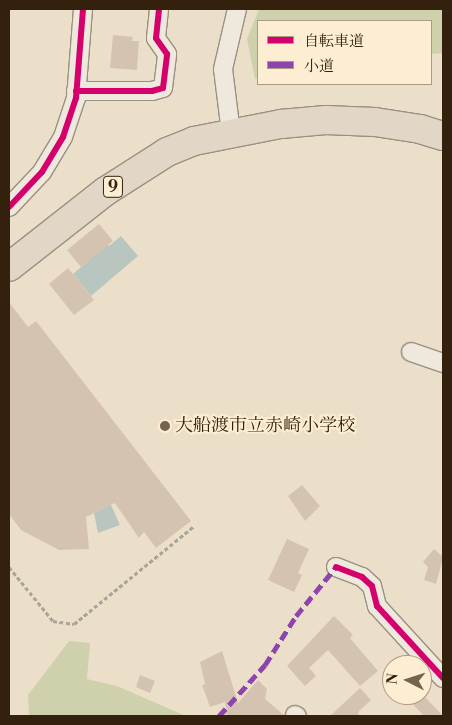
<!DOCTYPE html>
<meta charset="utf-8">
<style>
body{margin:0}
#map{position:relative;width:452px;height:725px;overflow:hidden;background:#ecdfc9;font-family:"Libre Bodoni","Noto Serif JP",serif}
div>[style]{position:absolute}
.green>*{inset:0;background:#cfd1ad}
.water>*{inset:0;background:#b9c6bf}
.building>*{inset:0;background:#d5c3b2}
.path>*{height:3px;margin-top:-1.5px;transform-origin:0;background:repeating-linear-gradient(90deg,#aba499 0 4px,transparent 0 6.5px)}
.roads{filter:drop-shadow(1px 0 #9a9082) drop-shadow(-1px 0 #9a9082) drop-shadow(0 1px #9a9082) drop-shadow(0 -1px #9a9082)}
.street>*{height:18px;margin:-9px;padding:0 9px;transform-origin:9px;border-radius:9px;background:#efe8dd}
.primary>*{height:28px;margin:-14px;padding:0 14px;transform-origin:14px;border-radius:14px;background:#e2d7c7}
.quiet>*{height:5px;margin-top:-2.5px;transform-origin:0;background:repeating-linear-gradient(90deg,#8e44ad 0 10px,transparent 0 15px)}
.cycleway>*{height:6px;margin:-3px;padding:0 3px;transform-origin:3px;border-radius:3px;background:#d6006c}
.dots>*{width:14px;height:14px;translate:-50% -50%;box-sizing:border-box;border:2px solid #fcedd3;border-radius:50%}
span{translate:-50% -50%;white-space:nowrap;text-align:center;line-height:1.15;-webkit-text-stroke:4px #fcedd3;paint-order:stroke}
.shield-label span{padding:1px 4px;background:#fcedd3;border:1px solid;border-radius:4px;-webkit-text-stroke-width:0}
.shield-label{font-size:16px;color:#34210d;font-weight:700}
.poi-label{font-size:18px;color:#34210d}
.left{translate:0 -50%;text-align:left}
.frame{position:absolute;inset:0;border:10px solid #34210d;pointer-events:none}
.legend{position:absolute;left:257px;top:20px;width:175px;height:65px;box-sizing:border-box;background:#fcedd3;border:1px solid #ac9b84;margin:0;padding:6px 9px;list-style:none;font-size:15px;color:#34210d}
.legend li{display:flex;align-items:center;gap:10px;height:25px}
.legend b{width:25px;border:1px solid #ac9b84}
.north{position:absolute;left:382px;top:655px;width:50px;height:50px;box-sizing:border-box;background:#fcedd3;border:1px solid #ac9b84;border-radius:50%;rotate:275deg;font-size:14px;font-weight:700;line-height:20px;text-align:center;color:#34210d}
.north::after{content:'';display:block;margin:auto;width:18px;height:22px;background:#74644f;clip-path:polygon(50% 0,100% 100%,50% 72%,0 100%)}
</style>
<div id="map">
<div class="green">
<div style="clip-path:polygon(259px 9px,443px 9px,443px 53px,431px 54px,431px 21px,258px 21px,258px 78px,255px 79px,247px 39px)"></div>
<div style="clip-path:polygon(69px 641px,90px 643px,87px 679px,117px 686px,186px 716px,29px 715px,28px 695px)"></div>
</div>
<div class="water">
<div style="clip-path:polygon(121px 236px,138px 256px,91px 296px,73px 274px,89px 260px,102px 237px,109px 246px)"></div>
<div style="clip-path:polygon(111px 505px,120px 525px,98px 533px,94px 513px)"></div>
</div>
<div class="building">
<div style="clip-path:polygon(113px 35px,133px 37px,132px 41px,139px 41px,137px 70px,110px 68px)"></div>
<div style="clip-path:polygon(99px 224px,113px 241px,81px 267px,67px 250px)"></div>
<div style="clip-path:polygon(68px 268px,94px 300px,74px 315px,49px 284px)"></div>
<div style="clip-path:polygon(9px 302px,28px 327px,36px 321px,191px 521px,156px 548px,144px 532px,139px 538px,115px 503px,86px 517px,89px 549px,59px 550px,21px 530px,9px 514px)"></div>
<div style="clip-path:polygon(302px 485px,320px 506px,305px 521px,288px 496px)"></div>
<div style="clip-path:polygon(287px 539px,309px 549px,298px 573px,302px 575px,294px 592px,268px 580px)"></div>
<div style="clip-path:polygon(434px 549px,443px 557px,436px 584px,424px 580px,428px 567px,423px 562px)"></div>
<div style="clip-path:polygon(334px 616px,353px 635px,350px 638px,378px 671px,360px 686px,328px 650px,309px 668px,316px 676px,305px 686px,287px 666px)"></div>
<div style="clip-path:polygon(222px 651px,238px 703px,258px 680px,267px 689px,265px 699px,285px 716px,227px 716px,225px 702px,210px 707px,202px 685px,205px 684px,200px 662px)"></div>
<div style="clip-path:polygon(140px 675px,155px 681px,150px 693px,136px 687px)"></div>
<div style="clip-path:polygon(360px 688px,371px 700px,359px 711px,358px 716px,330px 716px)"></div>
<div style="clip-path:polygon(404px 695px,423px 695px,443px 716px,424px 716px)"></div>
</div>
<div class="path">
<div style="left:9px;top:567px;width:70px;rotate:50.8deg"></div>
<div style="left:53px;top:621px;width:21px;rotate:8deg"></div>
<div style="left:74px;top:624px;width:155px;rotate:-39.2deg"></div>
</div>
<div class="roads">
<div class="street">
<div style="left:76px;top:91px;width:76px"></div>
<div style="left:152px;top:91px;width:11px;rotate:-15deg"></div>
<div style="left:163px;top:88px;width:34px;rotate:-83deg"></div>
<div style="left:167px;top:54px;width:19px;rotate:-125deg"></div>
<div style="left:156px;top:38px;width:29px;rotate:-84deg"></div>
<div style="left:231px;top:133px;width:64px;rotate:-97.1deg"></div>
<div style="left:223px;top:69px;width:62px;rotate:-76.9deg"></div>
<div style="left:9px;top:207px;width:48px;rotate:-46.7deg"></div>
<div style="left:42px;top:172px;width:41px;rotate:-59deg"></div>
<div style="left:63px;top:137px;width:41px;rotate:-71.6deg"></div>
<div style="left:76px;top:98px;width:89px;rotate:-85.5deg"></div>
<div style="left:411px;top:352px;width:34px;rotate:19deg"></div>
<div style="left:336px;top:567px;width:28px;rotate:21deg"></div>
<div style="left:362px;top:577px;width:13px;rotate:42deg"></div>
<div style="left:372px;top:586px;width:21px;rotate:76deg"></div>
<div style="left:377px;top:606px;width:98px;rotate:47.5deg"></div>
<div style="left:295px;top:715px;width:2px;rotate:27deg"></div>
</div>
<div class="primary">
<div style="left:9px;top:267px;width:123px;rotate:-38.1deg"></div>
<div style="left:106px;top:191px;width:72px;rotate:-32.6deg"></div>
<div style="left:167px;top:152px;width:29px;rotate:-22deg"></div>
<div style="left:194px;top:141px;width:89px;rotate:-11.1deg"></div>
<div style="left:281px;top:124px;width:45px;rotate:-5.1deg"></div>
<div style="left:326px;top:120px;width:49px;rotate:2.3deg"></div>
<div style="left:375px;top:122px;width:46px;rotate:8.8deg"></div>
<div style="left:420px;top:129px;width:24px;rotate:17deg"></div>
</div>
</div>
<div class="quiet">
<div style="left:219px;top:716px;width:69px;rotate:-48deg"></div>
<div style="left:265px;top:665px;width:58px;rotate:-57.7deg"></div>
<div style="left:296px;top:616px;width:63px;rotate:-50.8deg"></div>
</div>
<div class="cycleway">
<div style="left:76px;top:91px;width:76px"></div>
<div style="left:152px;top:91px;width:11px;rotate:-15deg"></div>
<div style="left:163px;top:88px;width:34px;rotate:-83deg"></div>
<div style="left:167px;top:54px;width:19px;rotate:-125deg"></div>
<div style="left:156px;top:38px;width:29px;rotate:-84deg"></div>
<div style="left:9px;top:207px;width:48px;rotate:-46.7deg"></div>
<div style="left:42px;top:172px;width:41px;rotate:-59deg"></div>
<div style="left:63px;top:137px;width:41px;rotate:-71.6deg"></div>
<div style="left:76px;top:98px;width:89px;rotate:-85.5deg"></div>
<div style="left:336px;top:567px;width:28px;rotate:21deg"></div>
<div style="left:362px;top:577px;width:13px;rotate:42deg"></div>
<div style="left:372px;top:586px;width:21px;rotate:76deg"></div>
<div style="left:377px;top:606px;width:98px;rotate:47.5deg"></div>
</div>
<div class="dots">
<div style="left:165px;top:426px;background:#74644f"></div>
</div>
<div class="shield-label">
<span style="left:113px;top:187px">9</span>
</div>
<div class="poi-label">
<span class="left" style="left:175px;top:426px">大船渡市立赤崎小学校</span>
</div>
<div class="frame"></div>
<ul class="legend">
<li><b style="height:6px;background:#d6006c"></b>自転車道</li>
<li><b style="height:6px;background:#8e44ad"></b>小道</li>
</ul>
<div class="north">N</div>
</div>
